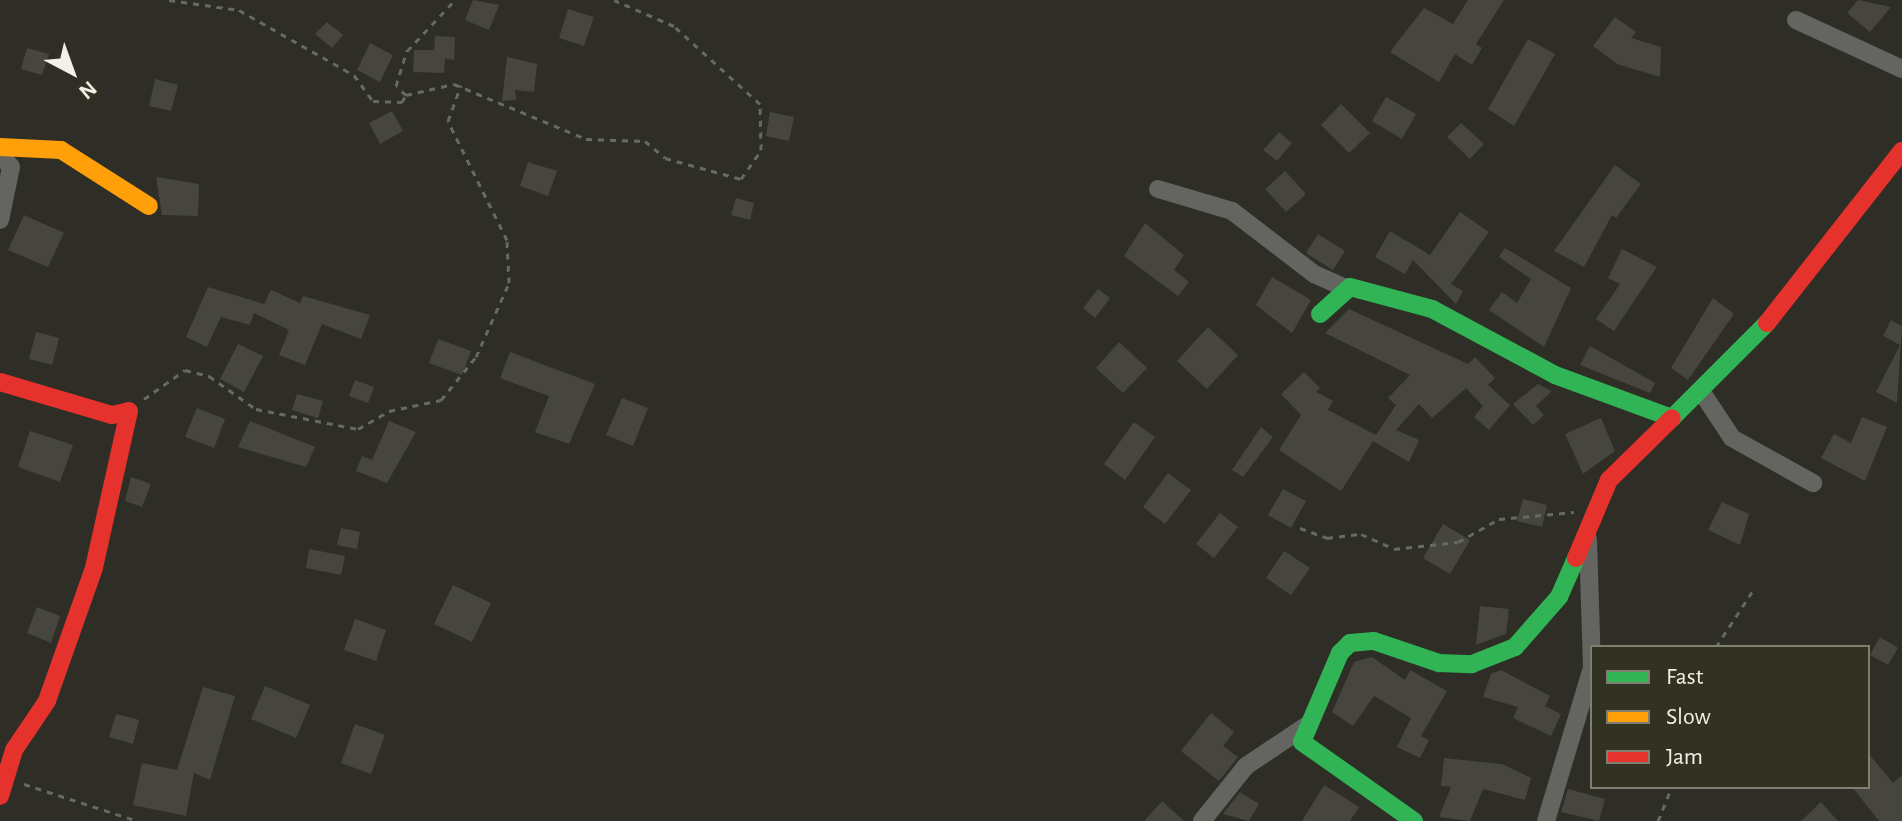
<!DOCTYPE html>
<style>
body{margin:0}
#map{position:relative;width:1902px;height:821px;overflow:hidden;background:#2e2e26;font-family:"Alegreya Sans",sans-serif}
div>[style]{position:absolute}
.building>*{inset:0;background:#46463f}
.path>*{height:3px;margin-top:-1.5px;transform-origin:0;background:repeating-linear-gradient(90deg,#686864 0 6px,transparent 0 12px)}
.street>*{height:18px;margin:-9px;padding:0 9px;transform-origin:9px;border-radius:9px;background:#646460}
.fast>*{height:18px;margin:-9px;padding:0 9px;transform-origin:9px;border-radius:9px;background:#30b455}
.slow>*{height:18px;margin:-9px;padding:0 9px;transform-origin:9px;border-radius:9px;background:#ff9f0a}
.jam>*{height:18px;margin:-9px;padding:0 9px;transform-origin:9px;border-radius:9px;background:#e5322d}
span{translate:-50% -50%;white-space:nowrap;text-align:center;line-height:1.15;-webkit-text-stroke:7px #323222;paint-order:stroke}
.legend{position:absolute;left:1590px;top:645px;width:280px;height:144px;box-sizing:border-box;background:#323222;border:2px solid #7e7e71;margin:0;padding:10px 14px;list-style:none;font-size:24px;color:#f1f1e7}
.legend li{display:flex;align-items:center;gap:16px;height:40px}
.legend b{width:40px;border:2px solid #7e7e71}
.north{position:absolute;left:32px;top:32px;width:80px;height:80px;-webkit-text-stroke:6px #323222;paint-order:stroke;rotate:139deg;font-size:22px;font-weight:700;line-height:32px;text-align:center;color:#f1f1e7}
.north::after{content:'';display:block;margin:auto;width:28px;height:36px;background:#f1f1e7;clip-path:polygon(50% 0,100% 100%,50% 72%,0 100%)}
</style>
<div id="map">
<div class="building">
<div style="clip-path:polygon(473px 0,499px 5px,489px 30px,465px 20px)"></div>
<div style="clip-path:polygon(1468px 0,1504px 0,1476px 44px,1482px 48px,1472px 65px,1455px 54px,1439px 82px,1390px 52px,1424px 8px,1453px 24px)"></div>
<div style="clip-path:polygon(1858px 0,1891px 7px,1870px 32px,1847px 13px)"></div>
<div style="clip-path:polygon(568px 9px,594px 17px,584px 46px,559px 38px)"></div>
<div style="clip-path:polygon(1615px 17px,1636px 32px,1631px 38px,1661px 47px,1660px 77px,1617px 64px,1593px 46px)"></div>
<div style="clip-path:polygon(327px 22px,343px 35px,332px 48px,315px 34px)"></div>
<div style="clip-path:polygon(435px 36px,455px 37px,454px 60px,445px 59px,444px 73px,413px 72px,414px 50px,434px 50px)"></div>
<div style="clip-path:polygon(1528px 39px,1555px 54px,1514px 126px,1488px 109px)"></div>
<div style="clip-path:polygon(370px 43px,393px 55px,380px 82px,357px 70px)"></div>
<div style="clip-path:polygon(27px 48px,49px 54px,42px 75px,21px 69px)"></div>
<div style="clip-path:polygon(507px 57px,537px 64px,534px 92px,515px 90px,516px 100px,502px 101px)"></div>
<div style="clip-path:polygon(155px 79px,178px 85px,171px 111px,149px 106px)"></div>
<div style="clip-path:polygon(1386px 97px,1416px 114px,1402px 139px,1372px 121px)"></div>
<div style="clip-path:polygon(1341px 104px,1370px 133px,1349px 153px,1321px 125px)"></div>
<div style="clip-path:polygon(392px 111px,403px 131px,380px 144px,369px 123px)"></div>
<div style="clip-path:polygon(770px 112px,794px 117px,789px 141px,766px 136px)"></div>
<div style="clip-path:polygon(1461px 123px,1484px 144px,1470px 159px,1447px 137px)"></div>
<div style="clip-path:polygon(1279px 132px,1292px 143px,1277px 161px,1263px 150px)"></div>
<div style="clip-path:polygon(528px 162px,557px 171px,548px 196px,520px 186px)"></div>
<div style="clip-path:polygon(1615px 165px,1641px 184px,1616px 218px,1612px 215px,1584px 267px,1554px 251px)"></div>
<div style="clip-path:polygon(1285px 171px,1306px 194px,1286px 212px,1265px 189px)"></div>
<div style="clip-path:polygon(156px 177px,199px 184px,198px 216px,162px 215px)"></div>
<div style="clip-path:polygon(736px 198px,754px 203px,750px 220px,731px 215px)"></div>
<div style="clip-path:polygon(1460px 212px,1489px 232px,1451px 284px,1463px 291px,1456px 304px,1413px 260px,1405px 274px,1375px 257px,1390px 231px,1430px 255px)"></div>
<div style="clip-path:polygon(24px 215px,64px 233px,48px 267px,8px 250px)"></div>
<div style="clip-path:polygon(1145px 223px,1184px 255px,1174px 270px,1189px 282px,1178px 296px,1124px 256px)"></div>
<div style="clip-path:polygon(1318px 234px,1345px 251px,1333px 270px,1306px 253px)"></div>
<div style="clip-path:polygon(1505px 248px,1571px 288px,1544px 347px,1489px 310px,1502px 292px,1517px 303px,1531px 279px,1499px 257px)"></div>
<div style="clip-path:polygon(1622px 249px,1657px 267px,1614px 331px,1596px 319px,1620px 284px,1608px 278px)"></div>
<div style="clip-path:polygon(1272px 277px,1311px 300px,1292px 333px,1256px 305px)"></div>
<div style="clip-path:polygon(208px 287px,264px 304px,271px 290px,300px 303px,303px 296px,370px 315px,361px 339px,322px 324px,305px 365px,279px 355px,289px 330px,254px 313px,250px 325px,221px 317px,207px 347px,186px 337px)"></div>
<div style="clip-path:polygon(1098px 289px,1110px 298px,1095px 318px,1083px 308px)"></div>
<div style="clip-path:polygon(1713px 298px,1734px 314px,1688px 380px,1671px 368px)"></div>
<div style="clip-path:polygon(1349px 309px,1468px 364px,1475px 357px,1495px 378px,1488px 385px,1510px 405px,1489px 430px,1474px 417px,1483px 406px,1466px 388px,1432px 418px,1419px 404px,1396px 430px,1419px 440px,1409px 462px,1373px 441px,1341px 491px,1279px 450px,1301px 415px,1281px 394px,1304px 372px,1320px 388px,1316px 392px,1333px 401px,1328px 410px,1376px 435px,1396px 405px,1388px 398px,1410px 375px,1325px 333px)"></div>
<div style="clip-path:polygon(1891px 320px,1902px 326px,1897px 403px,1876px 392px,1900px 345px,1883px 336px)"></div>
<div style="clip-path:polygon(1208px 327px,1238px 355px,1207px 389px,1177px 361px)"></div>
<div style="clip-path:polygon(36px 332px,59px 338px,52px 365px,29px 359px)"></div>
<div style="clip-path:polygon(438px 339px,471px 351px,462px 375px,429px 363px)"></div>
<div style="clip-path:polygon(1119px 342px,1147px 368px,1123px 393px,1096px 368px)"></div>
<div style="clip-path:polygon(238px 344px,263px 356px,244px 392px,220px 379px)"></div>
<div style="clip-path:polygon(1590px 346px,1655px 383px,1650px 393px,1580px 365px)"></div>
<div style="clip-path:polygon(510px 352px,595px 384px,569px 444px,535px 432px,549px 396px,500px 378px)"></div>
<div style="clip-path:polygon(355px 380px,374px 387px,368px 403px,349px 396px)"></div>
<div style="clip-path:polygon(1538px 384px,1552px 391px,1536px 406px,1544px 415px,1533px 425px,1513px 404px)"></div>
<div style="clip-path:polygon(297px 394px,323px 401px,318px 418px,292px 410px)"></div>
<div style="clip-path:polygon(622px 398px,648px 408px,633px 446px,606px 435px)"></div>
<div style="clip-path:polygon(197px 408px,225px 419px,214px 448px,185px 437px)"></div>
<div style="clip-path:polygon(1862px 417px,1887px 427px,1865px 481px,1821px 458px,1834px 434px,1851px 443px)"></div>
<div style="clip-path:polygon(1601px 418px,1615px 451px,1583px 474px,1565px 434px)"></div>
<div style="clip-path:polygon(250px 421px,315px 447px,306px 467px,238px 447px)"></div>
<div style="clip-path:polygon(389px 421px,416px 432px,387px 483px,356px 471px,362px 456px,372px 460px)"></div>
<div style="clip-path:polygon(1134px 422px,1155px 437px,1125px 480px,1104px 464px)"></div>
<div style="clip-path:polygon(1261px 427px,1273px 437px,1243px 477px,1232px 470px)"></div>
<div style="clip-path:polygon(30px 431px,73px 445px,60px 482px,18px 467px)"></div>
<div style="clip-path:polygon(1168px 473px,1191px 490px,1165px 524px,1143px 507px)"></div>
<div style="clip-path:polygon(131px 477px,151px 484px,142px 507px,125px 501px)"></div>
<div style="clip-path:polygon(1283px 489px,1306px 501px,1291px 528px,1268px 515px)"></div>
<div style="clip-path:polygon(1523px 499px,1547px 505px,1542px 527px,1517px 521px)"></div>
<div style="clip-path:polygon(1722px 502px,1749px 514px,1740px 545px,1708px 530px)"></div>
<div style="clip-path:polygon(1220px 513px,1238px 527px,1214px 558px,1196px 544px)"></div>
<div style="clip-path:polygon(1443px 524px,1470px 540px,1450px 574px,1423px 558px)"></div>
<div style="clip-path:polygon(341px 528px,360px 532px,357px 549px,337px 545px)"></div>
<div style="clip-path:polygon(309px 549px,345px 556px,341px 575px,306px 568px)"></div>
<div style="clip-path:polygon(1284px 551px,1310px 568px,1291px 595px,1266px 578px)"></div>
<div style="clip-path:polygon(453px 585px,491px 603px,472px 642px,434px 624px)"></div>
<div style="clip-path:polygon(1480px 606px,1509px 609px,1506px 634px,1476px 645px)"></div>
<div style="clip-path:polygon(37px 607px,60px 616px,51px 643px,27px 633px)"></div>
<div style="clip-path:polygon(355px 619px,386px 630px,376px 661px,344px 650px)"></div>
<div style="clip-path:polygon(1880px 637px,1898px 648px,1888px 665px,1870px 655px)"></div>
<div style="clip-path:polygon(1372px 657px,1405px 680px,1410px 670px,1447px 691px,1421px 736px,1429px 740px,1420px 758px,1397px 747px,1411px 718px,1374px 696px,1353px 726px,1332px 712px,1354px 662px)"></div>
<div style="clip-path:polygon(1501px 670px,1550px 696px,1545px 706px,1561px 714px,1551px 736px,1513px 718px,1518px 707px,1483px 697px,1491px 674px)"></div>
<div style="clip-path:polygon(265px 686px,310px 705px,296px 738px,251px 719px)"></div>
<div style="clip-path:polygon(203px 687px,235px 696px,210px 780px,194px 773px,186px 816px,133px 805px,142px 763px,177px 770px)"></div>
<div style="clip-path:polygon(1211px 713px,1234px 732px,1223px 746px,1238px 757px,1219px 781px,1181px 751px)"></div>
<div style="clip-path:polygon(116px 714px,139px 720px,133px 744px,109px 737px)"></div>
<div style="clip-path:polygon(355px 724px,385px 735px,371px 774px,341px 763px)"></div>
<div style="clip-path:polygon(1868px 753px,1893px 783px,1902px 775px,1902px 821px,1879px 821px,1852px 787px,1868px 787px)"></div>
<div style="clip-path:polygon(1444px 758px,1502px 764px,1531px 778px,1525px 800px,1483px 789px,1470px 821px,1439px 817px,1451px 787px,1441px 786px)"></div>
<div style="clip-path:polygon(1324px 785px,1359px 807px,1350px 821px,1302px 821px)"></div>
<div style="clip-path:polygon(1568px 789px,1605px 799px,1599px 821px,1561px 812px)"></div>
<div style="clip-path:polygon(1240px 792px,1259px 804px,1249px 821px,1223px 814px)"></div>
<div style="clip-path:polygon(1162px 801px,1184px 821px,1144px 821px)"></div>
<div style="clip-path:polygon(1821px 802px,1838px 821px,1801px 821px)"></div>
</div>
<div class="path">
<div style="left:169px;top:0;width:71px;rotate:8.1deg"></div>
<div style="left:239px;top:10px;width:132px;rotate:29.5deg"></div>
<div style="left:354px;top:75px;width:32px;rotate:54deg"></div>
<div style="left:373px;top:101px;width:29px;rotate:2deg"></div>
<div style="left:402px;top:102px;width:8px;rotate:-60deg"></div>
<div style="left:406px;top:95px;width:13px;rotate:-138deg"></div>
<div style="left:396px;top:86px;width:37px;rotate:-73deg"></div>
<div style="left:407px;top:51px;width:70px;rotate:-46.7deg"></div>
<div style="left:406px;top:95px;width:49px;rotate:-12.9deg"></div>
<div style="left:454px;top:84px;width:143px;rotate:22.6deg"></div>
<div style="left:586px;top:139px;width:59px;rotate:1.9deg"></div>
<div style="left:645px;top:141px;width:26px;rotate:40deg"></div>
<div style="left:665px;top:158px;width:79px;rotate:15.4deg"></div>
<div style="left:741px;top:179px;width:35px;rotate:-55deg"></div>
<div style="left:761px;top:150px;width:46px;rotate:-91.2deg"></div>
<div style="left:760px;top:104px;width:116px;rotate:-137.8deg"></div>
<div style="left:674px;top:26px;width:65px;rotate:-156.6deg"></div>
<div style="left:144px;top:399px;width:50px;rotate:-35.3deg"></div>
<div style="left:185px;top:370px;width:25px;rotate:14deg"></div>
<div style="left:209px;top:376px;width:57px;rotate:35.1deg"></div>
<div style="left:256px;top:409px;width:104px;rotate:11.1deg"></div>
<div style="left:358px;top:429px;width:36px;rotate:-30deg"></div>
<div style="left:389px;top:411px;width:53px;rotate:-11.9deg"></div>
<div style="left:441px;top:400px;width:55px;rotate:-50.9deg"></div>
<div style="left:476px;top:357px;width:81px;rotate:-66deg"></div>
<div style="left:509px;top:283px;width:43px;rotate:-92.7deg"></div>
<div style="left:507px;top:240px;width:133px;rotate:-116.4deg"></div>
<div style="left:448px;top:121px;width:38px;rotate:-70deg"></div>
<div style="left:1300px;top:528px;width:29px;rotate:20deg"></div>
<div style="left:1327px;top:538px;width:34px;rotate:-7deg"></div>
<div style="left:1361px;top:534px;width:36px;rotate:24deg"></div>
<div style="left:1394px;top:549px;width:64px;rotate:-6.2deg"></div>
<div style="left:1458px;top:542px;width:47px;rotate:-29.3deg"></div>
<div style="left:1499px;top:519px;width:75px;rotate:-5.3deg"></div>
<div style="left:1716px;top:647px;width:66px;rotate:-56.8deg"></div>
<div style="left:24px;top:784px;width:120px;rotate:18deg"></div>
<div style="left:1658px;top:821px;width:37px;rotate:-68deg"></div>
</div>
<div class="street">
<div style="left:1796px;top:20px;width:117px;rotate:24.8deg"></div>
<div style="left:0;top:155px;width:16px;rotate:47deg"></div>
<div style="left:11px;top:167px;width:54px;rotate:101.7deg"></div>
<div style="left:1158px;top:189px;width:77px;rotate:16.6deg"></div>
<div style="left:1232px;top:211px;width:103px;rotate:37.5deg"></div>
<div style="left:1314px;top:274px;width:34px;rotate:24deg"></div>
<div style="left:1701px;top:391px;width:56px;rotate:56.6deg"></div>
<div style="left:1732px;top:438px;width:93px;rotate:29.1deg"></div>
<div style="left:1202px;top:821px;width:70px;rotate:-51.3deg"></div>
<div style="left:1246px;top:766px;width:76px;rotate:-33.7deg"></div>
<div style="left:1546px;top:821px;width:160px;rotate:-73.3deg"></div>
<div style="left:1592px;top:668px;width:129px;rotate:-91.8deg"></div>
</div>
<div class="fast">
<div style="left:1320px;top:314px;width:40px;rotate:-42deg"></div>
<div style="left:1350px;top:287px;width:85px;rotate:15deg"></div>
<div style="left:1432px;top:309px;width:140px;rotate:28.2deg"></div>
<div style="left:1555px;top:375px;width:125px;rotate:20.2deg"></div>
<div style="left:1672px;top:418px;width:134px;rotate:-45deg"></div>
<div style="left:1414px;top:821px;width:137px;rotate:-144.8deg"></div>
<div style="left:1302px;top:742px;width:97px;rotate:-66.9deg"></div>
<div style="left:1340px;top:653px;width:14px;rotate:-45deg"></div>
<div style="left:1350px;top:643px;width:24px;rotate:-5deg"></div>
<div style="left:1374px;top:641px;width:69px;rotate:18.7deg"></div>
<div style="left:1439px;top:663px;width:33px;rotate:2deg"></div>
<div style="left:1472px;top:664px;width:46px;rotate:-21.6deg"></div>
<div style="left:1515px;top:647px;width:67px;rotate:-48.7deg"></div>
<div style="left:1559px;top:597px;width:43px;rotate:-66.4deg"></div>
</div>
<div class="slow">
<div style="left:0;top:147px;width:61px;rotate:2.8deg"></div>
<div style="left:61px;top:150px;width:104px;rotate:32.5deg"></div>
</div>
<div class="jam">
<div style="left:1767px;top:323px;width:219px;rotate:-51.9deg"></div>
<div style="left:0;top:382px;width:117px;rotate:16.4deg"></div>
<div style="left:112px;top:415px;width:17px;rotate:-13deg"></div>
<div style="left:129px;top:411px;width:161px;rotate:102.6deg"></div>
<div style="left:94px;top:568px;width:141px;rotate:109.5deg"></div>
<div style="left:47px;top:701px;width:59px;rotate:124deg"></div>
<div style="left:14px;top:750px;width:48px;rotate:106.9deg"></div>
<div style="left:1576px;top:558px;width:85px;rotate:-67.1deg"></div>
<div style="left:1609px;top:480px;width:88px;rotate:-44.5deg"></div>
</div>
<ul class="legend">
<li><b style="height:10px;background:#30b455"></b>Fast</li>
<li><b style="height:10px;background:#ff9f0a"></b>Slow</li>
<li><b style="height:10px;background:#e5322d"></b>Jam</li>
</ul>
<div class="north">N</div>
</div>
